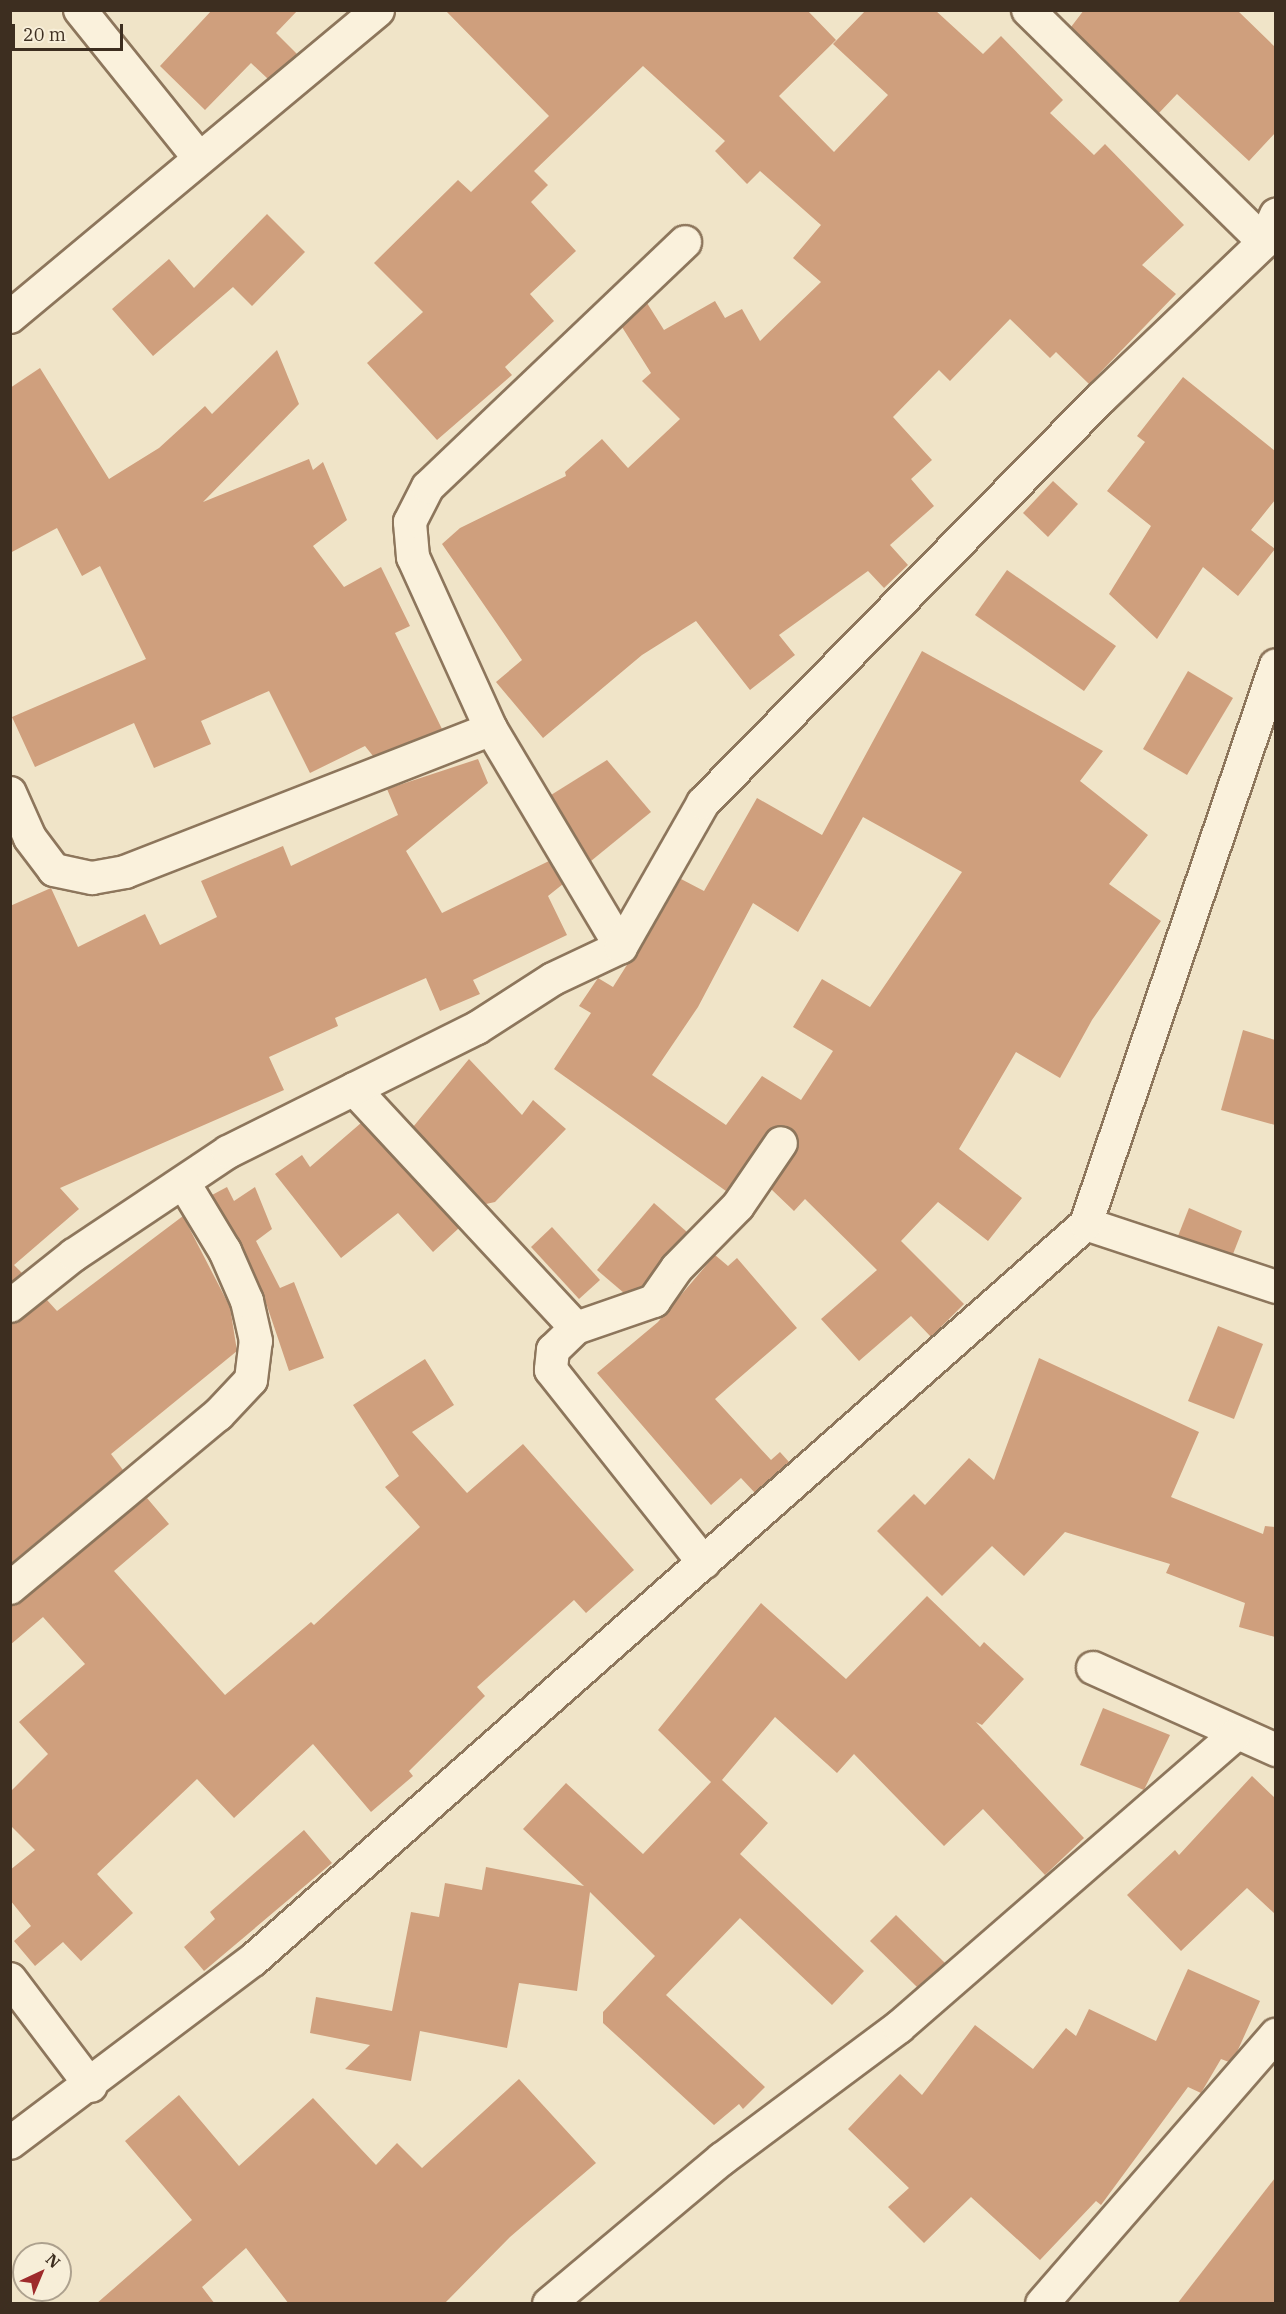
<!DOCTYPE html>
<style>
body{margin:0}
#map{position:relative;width:1286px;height:2314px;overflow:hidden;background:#f0e4c8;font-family:"IBM Plex Serif",serif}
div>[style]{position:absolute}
.building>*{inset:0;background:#cf9f7d}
.roads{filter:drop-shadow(2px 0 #8d765c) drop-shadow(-2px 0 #8d765c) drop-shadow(0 2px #8d765c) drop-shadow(0 -2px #8d765c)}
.minor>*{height:32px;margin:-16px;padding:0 16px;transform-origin:16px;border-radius:16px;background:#faf1dc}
span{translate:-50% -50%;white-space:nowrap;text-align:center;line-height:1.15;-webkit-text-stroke:5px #f7eed8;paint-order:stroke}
.frame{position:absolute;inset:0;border:12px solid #3d2e20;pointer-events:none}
.north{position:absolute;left:12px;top:2242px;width:60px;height:60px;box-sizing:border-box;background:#f7eed8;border:2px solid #ada18e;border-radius:50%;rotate:44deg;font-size:16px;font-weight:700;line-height:24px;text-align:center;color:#3d2e20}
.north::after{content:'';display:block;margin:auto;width:21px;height:27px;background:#9e2a2b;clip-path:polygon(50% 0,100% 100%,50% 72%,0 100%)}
.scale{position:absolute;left:12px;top:24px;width:111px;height:27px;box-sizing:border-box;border:3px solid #3d2e20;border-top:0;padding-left:8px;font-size:18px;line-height:21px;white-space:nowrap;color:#3d2e20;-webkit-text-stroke:4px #f7eed8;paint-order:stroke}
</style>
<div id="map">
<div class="building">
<div style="clip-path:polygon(212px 10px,298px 10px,276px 33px,297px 54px,268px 79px,251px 63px,205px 110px,160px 66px)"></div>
<div style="clip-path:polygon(445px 10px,807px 10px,836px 40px,779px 96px,834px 152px,888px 95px,833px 44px,866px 10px,935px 10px,983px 54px,1001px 36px,1063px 100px,1050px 113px,1094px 155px,1105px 144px,1184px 225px,1142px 265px,1176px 294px,1089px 384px,1056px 352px,1050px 358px,1010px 319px,950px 381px,939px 370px,893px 417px,932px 460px,911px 479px,934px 506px,890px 545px,908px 565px,884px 588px,868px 571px,779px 635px,795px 655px,750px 690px,696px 621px,642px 655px,543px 738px,496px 682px,522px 660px,442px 544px,460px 528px,566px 476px,565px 472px,602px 439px,628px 468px,680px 419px,642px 381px,651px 373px,622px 327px,647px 303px,664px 330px,715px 301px,725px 318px,742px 309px,760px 341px,821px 282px,793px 258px,821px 225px,760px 171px,747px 184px,715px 151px,725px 141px,643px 66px,534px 171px,548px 185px,531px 202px,576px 251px,530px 294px,554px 321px,505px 367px,512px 375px,437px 440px,367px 363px,423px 312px,374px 263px,458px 180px,471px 192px,549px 116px)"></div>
<div style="clip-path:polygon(1084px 10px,1237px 10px,1275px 47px,1275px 133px,1249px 161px,1177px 94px,1159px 113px,1071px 27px)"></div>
<div style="clip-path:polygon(267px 214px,305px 252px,252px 306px,233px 287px,153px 356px,112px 309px,169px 259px,194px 288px)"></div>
<div style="clip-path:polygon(277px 350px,299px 404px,203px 502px,309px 459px,313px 470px,323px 462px,347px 520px,313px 546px,344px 587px,381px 567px,410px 626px,395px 633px,442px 729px,373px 756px,365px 746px,310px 773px,269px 691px,201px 721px,211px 744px,154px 768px,134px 723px,35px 767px,12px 717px,146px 659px,100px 566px,82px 576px,57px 528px,10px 553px,10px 388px,40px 368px,109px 479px,159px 448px,205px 406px,212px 414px)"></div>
<div style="clip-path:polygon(1183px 377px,1275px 451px,1275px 500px,1251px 530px,1275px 549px,1238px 596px,1203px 567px,1157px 639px,1109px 594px,1151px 526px,1107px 491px,1145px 442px,1137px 436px)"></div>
<div style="clip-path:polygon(1053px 481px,1078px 504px,1048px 537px,1023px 513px)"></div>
<div style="clip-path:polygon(1007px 570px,1116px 646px,1084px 691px,975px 615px)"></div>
<div style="clip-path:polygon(evenodd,922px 651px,1103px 751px,1080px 781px,1148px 835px,1109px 884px,1161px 921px,1092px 1020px,1060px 1078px,1016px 1052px,959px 1149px,1022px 1198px,988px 1241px,938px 1202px,901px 1241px,964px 1304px,931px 1337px,911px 1316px,859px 1361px,821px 1319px,877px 1270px,805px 1199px,794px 1211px,771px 1189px,799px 1145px,792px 1129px,782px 1125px,767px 1132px,726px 1191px,554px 1069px,591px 1013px,579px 1006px,598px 978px,613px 987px,681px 879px,704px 891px,757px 798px,822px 835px,922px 651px,863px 817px,962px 872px,870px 1007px,822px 979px,793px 1027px,833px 1051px,801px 1100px,762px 1076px,726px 1125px,652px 1075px,698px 1007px,753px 903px,798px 932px,863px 817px)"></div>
<div style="clip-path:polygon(1188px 671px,1233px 698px,1187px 775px,1143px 749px)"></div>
<div style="clip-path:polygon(478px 759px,488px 783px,406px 851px,442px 913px,549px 861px,563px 884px,548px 896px,567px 935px,473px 980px,480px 994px,440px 1011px,426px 978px,335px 1018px,338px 1026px,269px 1057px,284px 1090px,60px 1188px,79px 1209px,14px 1265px,22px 1273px,10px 1283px,10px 906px,51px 888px,78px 947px,145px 914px,160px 945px,217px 917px,201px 881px,283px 846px,291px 866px,398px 815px,387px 789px)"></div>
<div style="clip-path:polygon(607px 760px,651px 812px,591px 861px,551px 795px)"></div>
<div style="clip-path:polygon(1243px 1030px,1275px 1040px,1275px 1125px,1221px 1110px)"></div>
<div style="clip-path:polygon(469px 1059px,522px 1115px,533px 1100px,566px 1129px,495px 1202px,486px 1204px,413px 1127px)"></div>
<div style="clip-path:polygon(361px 1123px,459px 1228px,433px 1252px,398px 1213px,341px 1258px,275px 1174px,302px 1155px,310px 1167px)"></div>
<div style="clip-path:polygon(227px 1187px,234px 1201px,255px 1187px,272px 1229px,256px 1241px,280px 1288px,294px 1282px,324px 1358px,289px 1371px,263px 1294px,212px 1195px)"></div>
<div style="clip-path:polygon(654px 1203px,687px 1232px,643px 1286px,624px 1293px,597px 1270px)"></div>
<div style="clip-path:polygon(1189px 1208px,1242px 1231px,1233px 1254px,1178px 1236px)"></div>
<div style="clip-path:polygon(183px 1216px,230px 1307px,237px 1351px,111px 1454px,123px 1470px,10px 1564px,10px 1324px,47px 1300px,57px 1311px)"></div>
<div style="clip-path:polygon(552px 1227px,600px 1280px,579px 1299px,531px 1247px)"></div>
<div style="clip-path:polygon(715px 1255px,728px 1266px,737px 1258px,797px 1328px,715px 1399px,771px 1460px,780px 1452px,789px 1462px,755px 1493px,741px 1478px,711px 1505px,597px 1373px,658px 1322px)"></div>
<div style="clip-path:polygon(1218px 1326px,1263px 1344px,1234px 1419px,1188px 1401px)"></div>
<div style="clip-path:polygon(1039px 1358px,1199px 1432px,1171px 1497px,1263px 1534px,1265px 1526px,1275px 1527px,1275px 1637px,1239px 1627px,1245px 1603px,1166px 1573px,1170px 1564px,1065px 1532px,1024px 1576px,992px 1546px,942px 1596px,877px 1531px,914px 1494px,925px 1505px,969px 1458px,994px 1480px)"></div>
<div style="clip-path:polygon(425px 1359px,454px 1405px,412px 1432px,467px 1493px,523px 1444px,634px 1570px,586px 1613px,574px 1600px,477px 1687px,485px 1696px,409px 1771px,413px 1776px,371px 1812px,313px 1744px,234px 1818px,197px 1779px,97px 1874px,133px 1913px,81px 1961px,63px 1942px,35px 1966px,14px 1941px,31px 1926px,10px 1900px,10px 1870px,35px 1850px,10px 1825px,10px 1792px,48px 1754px,19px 1722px,85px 1664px,43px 1617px,10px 1645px,10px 1606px,147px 1498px,169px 1524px,114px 1571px,225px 1695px,311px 1622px,314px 1625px,420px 1527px,385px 1487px,399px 1476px,353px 1405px)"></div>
<div style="clip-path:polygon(927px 1596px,980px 1647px,984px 1642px,1024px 1679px,982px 1725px,976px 1722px,1084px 1838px,1045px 1875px,983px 1809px,944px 1846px,854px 1754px,837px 1773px,775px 1717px,722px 1780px,768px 1823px,740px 1854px,864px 1971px,832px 2005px,740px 1918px,666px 1995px,765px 2087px,743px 2109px,739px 2104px,714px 2125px,603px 2023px,603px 2012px,655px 1956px,590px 1892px,577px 1991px,519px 1983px,507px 2048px,420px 2031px,411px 2081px,345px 2069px,370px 2045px,310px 2033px,316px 1997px,392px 2011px,411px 1912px,439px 1917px,445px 1883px,482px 1890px,486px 1867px,584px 1886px,523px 1829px,566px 1783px,643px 1854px,711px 1782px,658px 1730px,761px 1603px,846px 1679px)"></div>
<div style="clip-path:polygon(1103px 1708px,1170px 1735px,1144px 1790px,1080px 1765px)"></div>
<div style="clip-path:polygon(1252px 1776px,1275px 1798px,1275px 1914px,1247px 1888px,1181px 1951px,1127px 1895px,1175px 1850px,1179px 1855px)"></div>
<div style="clip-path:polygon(304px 1830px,332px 1863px,204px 1971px,184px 1947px,215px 1919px,210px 1912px)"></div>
<div style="clip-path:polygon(896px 1915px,945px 1963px,917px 1987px,870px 1941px)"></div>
<div style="clip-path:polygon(1188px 1969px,1260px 2001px,1237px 2052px,1229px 2062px,1221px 2059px,1201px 2093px,1188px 2087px,1101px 2205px,1096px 2201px,1040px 2260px,971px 2197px,924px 2243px,888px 2207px,909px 2188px,848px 2129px,900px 2074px,922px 2095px,975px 2025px,1033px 2069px,1066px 2028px,1076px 2036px,1089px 2009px,1156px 2041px)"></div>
<div style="clip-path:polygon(519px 2079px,596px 2163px,510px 2237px,444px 2304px,289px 2304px,246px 2248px,202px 2287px,215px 2304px,96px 2304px,192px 2220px,125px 2141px,179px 2095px,239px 2166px,313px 2098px,376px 2165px,397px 2143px,422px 2168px)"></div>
<div style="clip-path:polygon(1275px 2178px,1275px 2304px,1177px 2304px)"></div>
</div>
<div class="roads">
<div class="minor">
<div style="left:80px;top:10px;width:189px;rotate:51.2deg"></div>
<div style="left:1028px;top:10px;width:331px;rotate:44.5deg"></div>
<div style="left:10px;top:317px;width:479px;rotate:-39.8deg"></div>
<div style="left:10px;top:793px;width:49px;rotate:66deg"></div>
<div style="left:30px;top:838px;width:40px;rotate:53deg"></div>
<div style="left:54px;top:870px;width:39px;rotate:12deg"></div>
<div style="left:92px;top:878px;width:34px;rotate:-10deg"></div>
<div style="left:125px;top:872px;width:393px;rotate:-21.3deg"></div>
<div style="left:621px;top:947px;width:254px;rotate:-120.8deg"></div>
<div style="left:491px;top:729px;width:189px;rotate:-114.4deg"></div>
<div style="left:413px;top:557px;width:35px;rotate:-95deg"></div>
<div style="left:410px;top:522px;width:39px;rotate:-63deg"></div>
<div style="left:428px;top:487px;width:355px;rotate:-43.6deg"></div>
<div style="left:354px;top:1089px;width:326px;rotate:47.1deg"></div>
<div style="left:576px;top:1328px;width:32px;rotate:136deg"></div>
<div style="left:553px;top:1350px;width:20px;rotate:96deg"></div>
<div style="left:551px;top:1370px;width:246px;rotate:51.6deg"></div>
<div style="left:1086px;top:1224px;width:200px;rotate:18.3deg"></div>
<div style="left:10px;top:1306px;width:82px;rotate:-38.6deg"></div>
<div style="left:74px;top:1255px;width:185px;rotate:-33.8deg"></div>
<div style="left:228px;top:1152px;width:278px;rotate:-26.5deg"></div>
<div style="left:477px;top:1028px;width:90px;rotate:-32.8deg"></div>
<div style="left:553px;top:979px;width:75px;rotate:-25.2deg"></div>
<div style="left:621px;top:947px;width:166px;rotate:-60.3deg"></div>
<div style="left:703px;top:803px;width:568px;rotate:-45.5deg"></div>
<div style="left:1101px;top:398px;width:226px;rotate:-43.7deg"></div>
<div style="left:1264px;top:242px;width:30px;rotate:-66deg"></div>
<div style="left:576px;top:1328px;width:83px;rotate:-19.1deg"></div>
<div style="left:654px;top:1301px;width:40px;rotate:-55.1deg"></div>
<div style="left:677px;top:1268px;width:87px;rotate:-45.5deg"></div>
<div style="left:738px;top:1206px;width:76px;rotate:-55.7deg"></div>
<div style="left:10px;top:1588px;width:271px;rotate:-39.8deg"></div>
<div style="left:218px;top:1415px;width:48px;rotate:-46.7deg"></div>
<div style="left:251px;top:1380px;width:39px;rotate:-83deg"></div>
<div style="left:256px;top:1341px;width:41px;rotate:-102.7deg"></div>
<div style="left:247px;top:1301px;width:55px;rotate:-113.7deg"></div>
<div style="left:225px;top:1251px;width:77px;rotate:-121.2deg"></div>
<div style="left:1093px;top:1668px;width:201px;rotate:24.1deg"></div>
<div style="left:10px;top:1979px;width:134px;rotate:52.9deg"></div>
<div style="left:10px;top:2143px;width:304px;rotate:-37deg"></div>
<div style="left:253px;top:1960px;width:1112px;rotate:-41.46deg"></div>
<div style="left:1086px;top:1224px;width:590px;rotate:-71.23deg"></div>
<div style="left:549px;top:2304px;width:226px;rotate:-40deg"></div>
<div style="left:722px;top:2159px;width:221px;rotate:-36.7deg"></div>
<div style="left:899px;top:2027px;width:444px;rotate:-41deg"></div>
<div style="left:1042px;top:2304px;width:357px;rotate:-49deg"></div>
</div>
</div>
<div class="frame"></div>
<div class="north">N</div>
<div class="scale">20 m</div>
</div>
